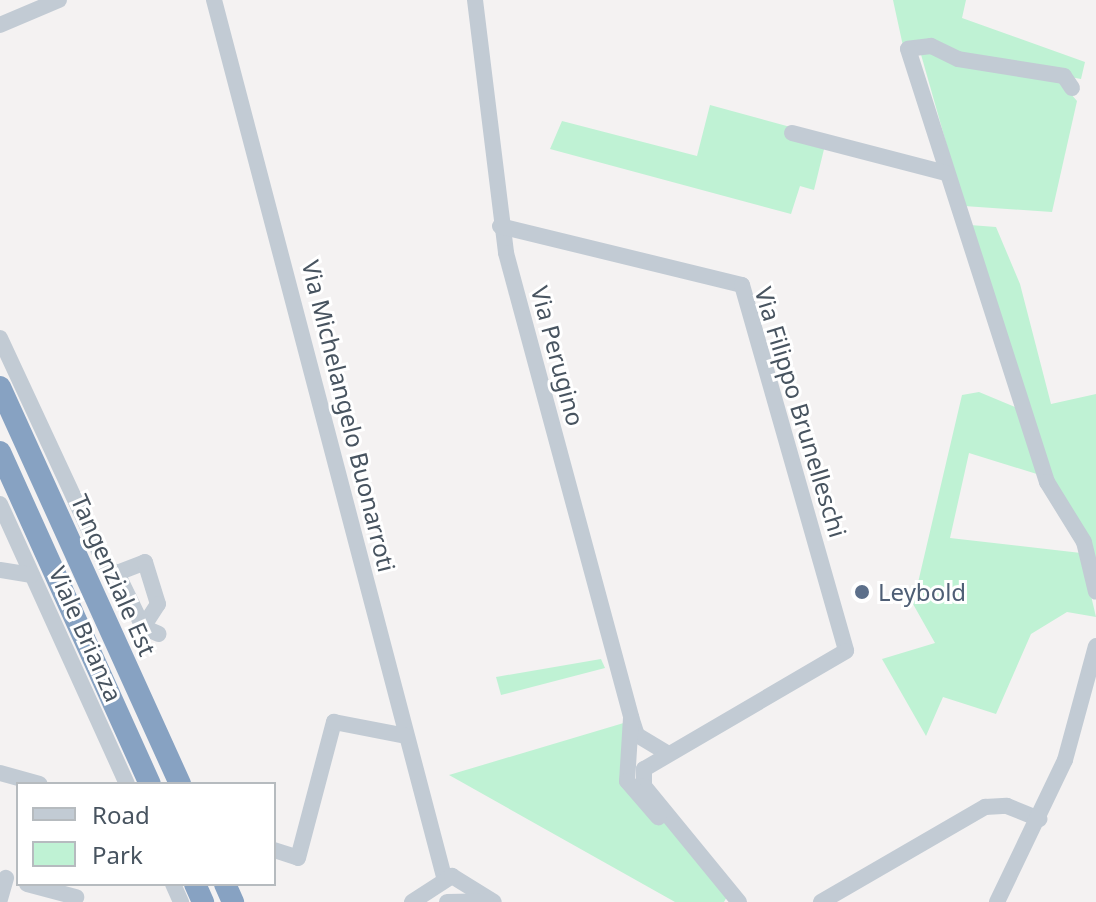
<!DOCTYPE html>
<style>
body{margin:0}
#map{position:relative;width:1096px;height:902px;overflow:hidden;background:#f4f2f2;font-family:"Noto Sans",sans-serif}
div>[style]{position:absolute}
.green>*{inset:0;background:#bff2d4}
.minor>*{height:16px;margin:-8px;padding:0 8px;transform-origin:8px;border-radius:8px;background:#c2cbd4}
.highway>*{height:22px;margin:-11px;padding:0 11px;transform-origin:11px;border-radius:11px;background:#87a2c2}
.dots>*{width:22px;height:22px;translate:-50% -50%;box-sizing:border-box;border:4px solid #fff;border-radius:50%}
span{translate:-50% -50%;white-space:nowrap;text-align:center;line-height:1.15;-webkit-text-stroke:6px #fff;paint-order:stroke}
.street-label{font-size:24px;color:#485460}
.service-label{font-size:24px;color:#4e5e75}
.left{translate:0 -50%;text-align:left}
.legend{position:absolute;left:16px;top:782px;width:260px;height:104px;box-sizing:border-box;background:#fff;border:2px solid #b6bbbf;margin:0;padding:10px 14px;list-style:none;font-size:24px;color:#485460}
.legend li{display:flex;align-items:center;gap:16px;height:40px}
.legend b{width:40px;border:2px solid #b6bbbf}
</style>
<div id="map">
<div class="green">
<div style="clip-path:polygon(893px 0,966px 0,962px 18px,1085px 62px,1081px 79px,903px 46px)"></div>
<div style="clip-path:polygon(920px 51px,1059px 80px,1077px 101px,1052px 212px,964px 206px)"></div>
<div style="clip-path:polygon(710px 105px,827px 137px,814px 190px,800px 186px,791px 214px,550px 149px,562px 121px,697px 156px)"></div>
<div style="clip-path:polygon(970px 225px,996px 227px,1020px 284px,1051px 404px,1096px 394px,1096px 581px,1059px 498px)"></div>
<div style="clip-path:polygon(979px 392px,1020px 409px,1040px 475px,969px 453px,950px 538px,1081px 553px,1096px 617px,1067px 612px,1031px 634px,996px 714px,943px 697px,926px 736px,882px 659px,935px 643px,913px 604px,962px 395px)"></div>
<div style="clip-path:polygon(601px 659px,605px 668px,501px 695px,496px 677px)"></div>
<div style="clip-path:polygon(627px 722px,625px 771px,729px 893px,724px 902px,675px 902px,449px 775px)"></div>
</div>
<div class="minor">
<div style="left:214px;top:0;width:907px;rotate:75.3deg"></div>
<div style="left:475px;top:0;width:255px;rotate:83deg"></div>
<div style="left:506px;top:253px;width:481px;rotate:74.9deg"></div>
<div style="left:631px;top:717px;width:19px;rotate:72deg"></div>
<div style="left:637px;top:735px;width:33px;rotate:31deg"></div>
<div style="left:0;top:25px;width:64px;rotate:-23deg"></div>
<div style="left:1072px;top:88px;width:14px;rotate:-124deg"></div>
<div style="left:1064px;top:76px;width:107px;rotate:-170.9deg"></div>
<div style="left:958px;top:59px;width:30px;rotate:-154deg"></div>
<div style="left:931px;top:46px;width:23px;rotate:173deg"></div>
<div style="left:908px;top:49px;width:455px;rotate:72.2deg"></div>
<div style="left:1047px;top:482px;width:70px;rotate:58.3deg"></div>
<div style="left:1084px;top:542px;width:51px;rotate:76.5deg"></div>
<div style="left:792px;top:133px;width:159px;rotate:14.6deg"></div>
<div style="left:500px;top:226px;width:249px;rotate:13.7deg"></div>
<div style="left:742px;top:285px;width:380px;rotate:74.1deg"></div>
<div style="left:846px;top:651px;width:234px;rotate:149.7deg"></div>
<div style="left:644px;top:769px;width:17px;rotate:90deg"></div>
<div style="left:644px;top:786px;width:150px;rotate:50.7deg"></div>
<div style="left:0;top:338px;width:254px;rotate:65.1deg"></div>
<div style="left:107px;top:568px;width:11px;rotate:27deg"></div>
<div style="left:117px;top:573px;width:60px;rotate:64.3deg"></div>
<div style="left:143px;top:627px;width:17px;rotate:24deg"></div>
<div style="left:0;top:504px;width:307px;rotate:65.6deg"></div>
<div style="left:0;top:570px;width:32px;rotate:9deg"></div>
<div style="left:117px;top:573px;width:30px;rotate:-21deg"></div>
<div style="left:145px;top:562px;width:44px;rotate:72.8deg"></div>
<div style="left:158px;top:604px;width:27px;rotate:123deg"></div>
<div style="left:631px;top:718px;width:63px;rotate:93.6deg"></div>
<div style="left:627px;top:781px;width:48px;rotate:49.3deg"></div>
<div style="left:0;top:773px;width:41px;rotate:15.4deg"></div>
<div style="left:274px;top:850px;width:25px;rotate:18deg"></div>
<div style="left:298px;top:858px;width:141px;rotate:-75.2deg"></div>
<div style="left:334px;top:722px;width:73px;rotate:11deg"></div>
<div style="left:27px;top:884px;width:51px;rotate:14.9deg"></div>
<div style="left:173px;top:884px;width:20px;rotate:66deg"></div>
<div style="left:0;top:899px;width:22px;rotate:-74deg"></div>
<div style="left:412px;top:902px;width:48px;rotate:-33deg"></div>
<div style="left:452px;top:876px;width:49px;rotate:31.8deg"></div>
<div style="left:447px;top:902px;width:39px;rotate:-1deg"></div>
<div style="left:821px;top:902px;width:190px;rotate:-30.1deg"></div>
<div style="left:985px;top:807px;width:22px;rotate:-3deg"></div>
<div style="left:1007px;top:806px;width:35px;rotate:22deg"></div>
<div style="left:997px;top:902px;width:157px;rotate:-64.4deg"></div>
<div style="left:1065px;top:760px;width:118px;rotate:-74.8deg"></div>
</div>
<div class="highway">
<div style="left:0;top:387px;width:436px;rotate:65.6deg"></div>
<div style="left:0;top:452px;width:364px;rotate:65.7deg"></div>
<div style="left:195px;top:884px;width:20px;rotate:66deg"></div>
<div style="left:225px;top:884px;width:20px;rotate:66deg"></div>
</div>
<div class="dots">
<div style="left:862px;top:592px;background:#5c6f8a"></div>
</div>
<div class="street-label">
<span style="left:558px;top:356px;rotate:75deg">Via Perugino</span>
<span style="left:801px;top:412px;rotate:73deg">Via Filippo Brunelleschi</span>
<span style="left:349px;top:416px;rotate:76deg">Via Michelangelo Buonarroti</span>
<span style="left:114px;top:575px;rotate:66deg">Tangenziale Est</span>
<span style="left:86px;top:634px;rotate:66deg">Viale Brianza</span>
</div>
<div class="service-label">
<span class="left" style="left:878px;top:592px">Leybold</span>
</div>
<ul class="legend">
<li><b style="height:10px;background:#c2cbd4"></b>Road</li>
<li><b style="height:22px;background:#bff2d4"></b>Park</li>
</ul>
</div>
